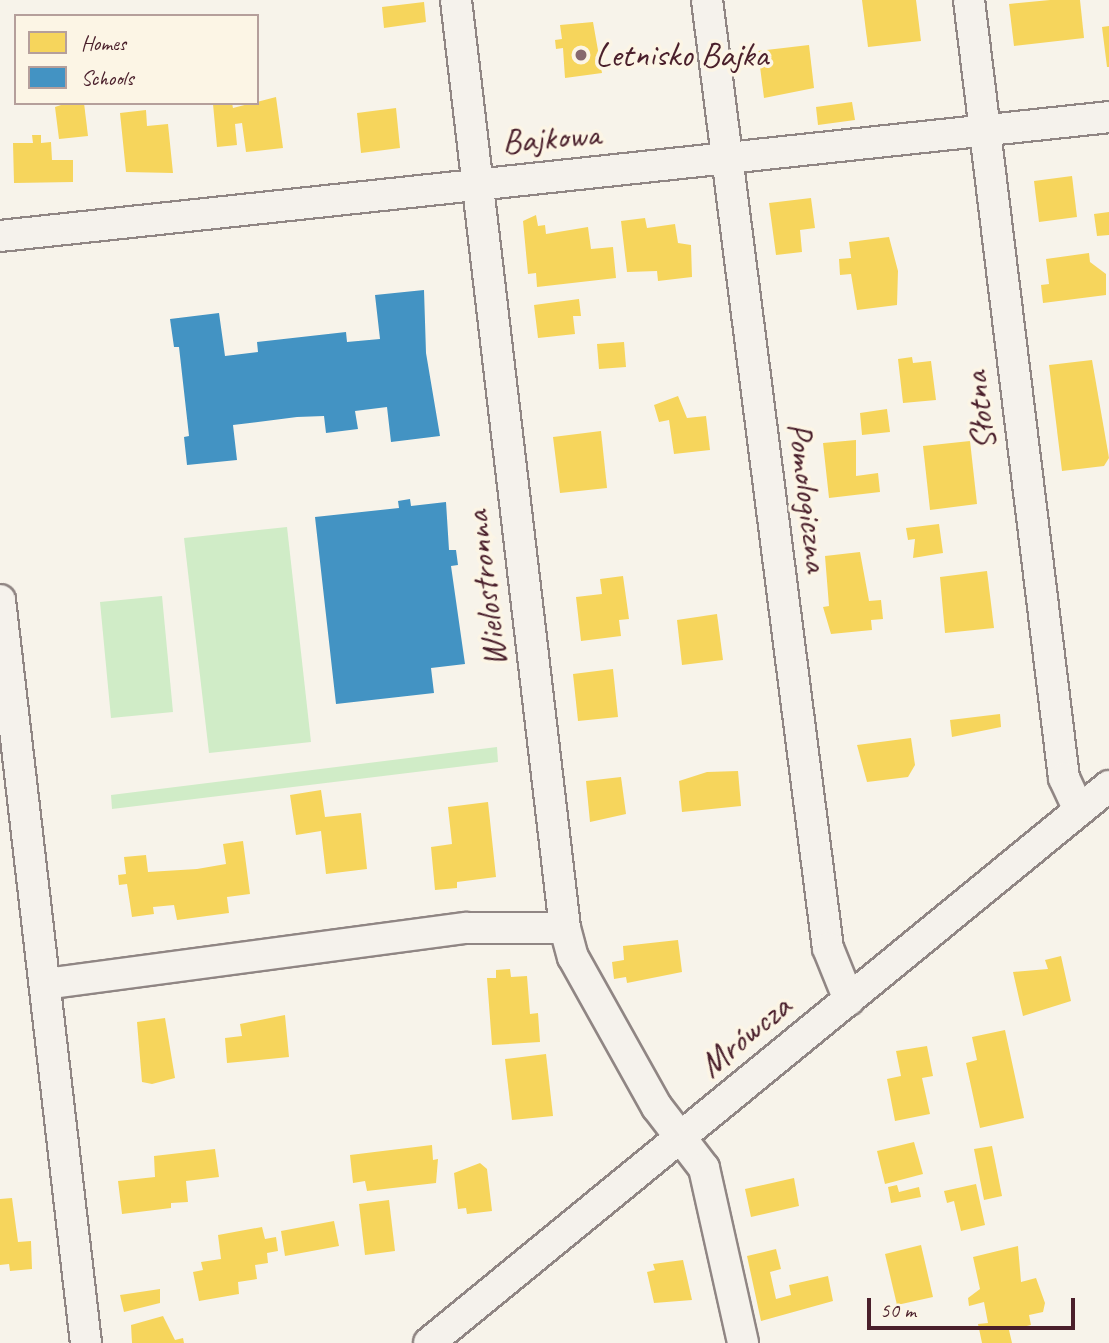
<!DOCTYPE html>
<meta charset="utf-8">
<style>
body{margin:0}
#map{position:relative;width:1109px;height:1343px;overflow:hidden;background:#f7f3ea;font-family:Caveat,sans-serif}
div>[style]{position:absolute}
.green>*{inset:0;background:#d0ecc7}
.homes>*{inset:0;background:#f6d55c}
.schools>*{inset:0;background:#4393c3}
.roads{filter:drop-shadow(2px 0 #908684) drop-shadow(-2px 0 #908684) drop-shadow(0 2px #908684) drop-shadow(0 -2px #908684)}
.minor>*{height:30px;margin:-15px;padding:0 15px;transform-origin:15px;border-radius:15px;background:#f5f2ec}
.dots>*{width:19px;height:19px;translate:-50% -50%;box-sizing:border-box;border:4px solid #fcf5e5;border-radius:50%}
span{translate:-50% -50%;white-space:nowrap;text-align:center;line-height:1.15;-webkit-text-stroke:7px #fcf5e5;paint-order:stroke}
.poi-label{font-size:35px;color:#4a1f2b}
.left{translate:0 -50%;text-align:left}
.street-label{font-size:35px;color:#4a1f2b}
.legend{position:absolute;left:14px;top:14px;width:245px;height:91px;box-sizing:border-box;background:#fcf5e5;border:2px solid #b59f9b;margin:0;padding:9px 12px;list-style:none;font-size:21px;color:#4a1f2b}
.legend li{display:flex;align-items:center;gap:14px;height:35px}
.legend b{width:35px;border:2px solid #b59f9b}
.scale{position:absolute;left:867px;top:1298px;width:208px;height:32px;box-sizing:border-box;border:4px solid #4a1f2b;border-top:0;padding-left:9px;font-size:21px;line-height:24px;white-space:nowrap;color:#4a1f2b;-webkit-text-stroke:5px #fcf5e5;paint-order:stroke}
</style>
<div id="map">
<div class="green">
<div style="clip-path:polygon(287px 527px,311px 742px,209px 753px,184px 538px)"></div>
<div style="clip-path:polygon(162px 596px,173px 712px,111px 718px,100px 602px)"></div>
<div style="clip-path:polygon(497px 747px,498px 762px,112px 809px,111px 795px)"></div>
</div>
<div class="homes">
<div style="clip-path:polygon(862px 0,916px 0,921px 41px,868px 47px)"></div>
<div style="clip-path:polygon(1050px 0,1080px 0,1084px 38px,1014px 46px,1009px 4px)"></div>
<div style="clip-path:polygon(424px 2px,426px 22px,384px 28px,382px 7px)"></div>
<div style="clip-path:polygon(593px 22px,602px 73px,565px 78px,563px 48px,556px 49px,555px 40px,562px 39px,560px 25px)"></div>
<div style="clip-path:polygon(1109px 26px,1109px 67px,1107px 67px,1102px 27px)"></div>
<div style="clip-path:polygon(809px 45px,814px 88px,764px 98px,758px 51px)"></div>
<div style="clip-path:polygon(276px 97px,283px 148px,246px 152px,242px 123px,235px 124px,237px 145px,217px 147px,213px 104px,232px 103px,233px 108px)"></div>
<div style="clip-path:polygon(852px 102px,855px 120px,818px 125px,816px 107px)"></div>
<div style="clip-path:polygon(67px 103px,84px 103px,88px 136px,59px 139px,55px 107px)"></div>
<div style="clip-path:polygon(396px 108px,400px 148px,361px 153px,357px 113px)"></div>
<div style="clip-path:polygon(146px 110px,147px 126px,168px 124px,173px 173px,126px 172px,120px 113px)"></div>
<div style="clip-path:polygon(32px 135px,41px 135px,41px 143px,51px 142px,52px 160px,73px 160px,73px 182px,14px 183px,13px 143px,33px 143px)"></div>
<div style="clip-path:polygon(1072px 176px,1077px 217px,1039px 222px,1034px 181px)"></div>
<div style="clip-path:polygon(811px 198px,815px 228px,800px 230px,802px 252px,776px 255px,769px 203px)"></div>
<div style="clip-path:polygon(1109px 212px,1109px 235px,1097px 236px,1094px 214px)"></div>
<div style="clip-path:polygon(536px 215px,538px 226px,545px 225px,546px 234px,588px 227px,591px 249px,613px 247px,616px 278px,537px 287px,536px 273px,528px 274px,523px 221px)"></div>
<div style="clip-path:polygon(645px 218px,647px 228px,675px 224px,678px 243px,691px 245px,692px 277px,658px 281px,657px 271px,627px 272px,621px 221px)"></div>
<div style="clip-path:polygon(889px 237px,898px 271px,897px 305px,857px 310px,851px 274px,840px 275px,839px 259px,851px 258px,849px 242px)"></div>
<div style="clip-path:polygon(1089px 253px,1090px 262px,1106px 274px,1106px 295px,1043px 303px,1041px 285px,1049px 284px,1046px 259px)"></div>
<div style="clip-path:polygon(579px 299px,581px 316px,573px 316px,575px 334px,538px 338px,534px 305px)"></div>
<div style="clip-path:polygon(624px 342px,626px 367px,599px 369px,597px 344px)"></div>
<div style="clip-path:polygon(912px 357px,913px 363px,931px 361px,936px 400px,903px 403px,898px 359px)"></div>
<div style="clip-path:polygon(1092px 360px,1109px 458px,1104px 466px,1062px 471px,1049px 365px)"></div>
<div style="clip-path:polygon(678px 396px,687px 418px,706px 416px,710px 450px,674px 454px,669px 420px,659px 422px,654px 405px)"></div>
<div style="clip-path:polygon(887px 409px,890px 432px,862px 435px,860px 413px)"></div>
<div style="clip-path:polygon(601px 431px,607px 488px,560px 493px,553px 437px)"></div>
<div style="clip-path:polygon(856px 440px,856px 476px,878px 473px,880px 492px,829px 498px,823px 443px)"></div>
<div style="clip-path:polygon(970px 441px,977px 504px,930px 510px,923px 446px)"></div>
<div style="clip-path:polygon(939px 524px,943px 553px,913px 558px,915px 539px,908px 540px,906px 528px)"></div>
<div style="clip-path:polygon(860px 552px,869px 601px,881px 600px,883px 619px,871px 620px,872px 630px,831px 634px,823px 607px,829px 606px,825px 556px)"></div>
<div style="clip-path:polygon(987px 571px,994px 628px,945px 633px,940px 577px)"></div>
<div style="clip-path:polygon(623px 576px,629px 619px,619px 620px,621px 636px,581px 641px,576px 597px,602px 594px,600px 579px)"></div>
<div style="clip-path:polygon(717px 614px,723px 660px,682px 665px,677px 620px)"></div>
<div style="clip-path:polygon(613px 669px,618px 717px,578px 721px,573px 674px)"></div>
<div style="clip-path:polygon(1000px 714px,1001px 727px,952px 737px,950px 720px)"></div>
<div style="clip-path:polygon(911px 738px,915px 765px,908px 777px,867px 782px,857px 745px)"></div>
<div style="clip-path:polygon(738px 771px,741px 806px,682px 812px,679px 781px,707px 772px)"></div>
<div style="clip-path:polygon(621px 777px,626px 814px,590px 822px,586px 781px)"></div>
<div style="clip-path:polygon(321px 790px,325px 817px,361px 813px,367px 869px,326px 874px,321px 831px,296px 835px,290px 795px)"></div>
<div style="clip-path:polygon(488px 802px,496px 877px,457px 882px,457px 888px,435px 890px,431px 847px,452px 844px,448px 807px)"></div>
<div style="clip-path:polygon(243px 841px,250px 894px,227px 897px,229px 913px,177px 920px,174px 905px,153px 907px,154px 914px,132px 917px,127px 884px,119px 885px,118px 875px,126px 874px,124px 857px,146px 855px,148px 872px,197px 869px,226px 864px,223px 844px)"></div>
<div style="clip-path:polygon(678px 940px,682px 972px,627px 983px,626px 977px,614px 979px,612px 962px,624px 960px,623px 946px)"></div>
<div style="clip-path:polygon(1061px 956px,1071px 1001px,1023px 1016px,1013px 972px,1048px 969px,1045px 960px)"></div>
<div style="clip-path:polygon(510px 969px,511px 977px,527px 976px,530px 1014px,538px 1013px,540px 1042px,492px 1045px,487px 978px,496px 978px,496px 970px)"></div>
<div style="clip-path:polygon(285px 1015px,289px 1057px,227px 1063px,225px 1038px,242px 1036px,240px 1024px)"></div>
<div style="clip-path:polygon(165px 1018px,175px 1078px,152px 1084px,142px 1082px,137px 1022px)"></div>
<div style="clip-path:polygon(1005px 1030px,1024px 1118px,980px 1128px,966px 1063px,977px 1060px,972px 1037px)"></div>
<div style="clip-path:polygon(927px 1046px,933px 1076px,922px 1078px,930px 1114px,895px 1121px,887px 1079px,901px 1076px,896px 1051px)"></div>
<div style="clip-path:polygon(546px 1054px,553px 1116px,512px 1120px,505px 1059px)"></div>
<div style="clip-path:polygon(914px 1142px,923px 1174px,885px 1184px,877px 1151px)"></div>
<div style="clip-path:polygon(432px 1145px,433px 1160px,438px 1159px,436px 1183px,367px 1191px,365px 1181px,353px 1183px,350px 1155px)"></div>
<div style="clip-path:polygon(992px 1146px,1002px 1196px,984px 1200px,974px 1149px)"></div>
<div style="clip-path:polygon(215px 1149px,219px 1177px,186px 1181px,188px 1202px,171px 1203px,171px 1208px,122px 1214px,118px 1181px,155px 1177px,154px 1156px)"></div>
<div style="clip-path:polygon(480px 1163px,487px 1169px,492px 1211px,467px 1214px,466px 1208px,458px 1209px,454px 1173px)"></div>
<div style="clip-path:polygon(794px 1178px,799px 1206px,751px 1217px,745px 1189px)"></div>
<div style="clip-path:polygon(976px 1184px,985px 1225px,961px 1231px,954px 1201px,947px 1203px,944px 1191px)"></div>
<div style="clip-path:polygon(897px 1185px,899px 1192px,919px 1187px,921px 1197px,891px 1203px,888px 1187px)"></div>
<div style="clip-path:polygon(12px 1198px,18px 1242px,31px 1241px,32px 1269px,10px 1271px,9px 1264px,0 1265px,0 1199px)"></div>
<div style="clip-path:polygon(389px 1200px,395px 1251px,365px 1255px,359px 1204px)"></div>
<div style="clip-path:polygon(334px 1221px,339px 1246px,285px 1256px,281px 1231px)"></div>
<div style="clip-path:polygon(262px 1227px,265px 1239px,276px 1237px,278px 1251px,267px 1253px,268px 1263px,255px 1265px,257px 1279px,238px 1282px,239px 1294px,199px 1301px,193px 1272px,203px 1270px,201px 1262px,221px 1259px,218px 1235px)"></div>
<div style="clip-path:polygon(921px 1245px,933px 1297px,897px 1305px,885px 1254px)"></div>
<div style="clip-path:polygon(1018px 1246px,1021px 1282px,1036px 1278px,1045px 1303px,1043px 1312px,1029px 1315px,1031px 1325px,1009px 1330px,1012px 1343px,982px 1343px,978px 1324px,988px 1323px,984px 1302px,969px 1306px,968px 1298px,980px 1289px,973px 1257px)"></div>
<div style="clip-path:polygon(776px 1249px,781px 1269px,770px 1272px,776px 1299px,791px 1295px,789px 1285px,828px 1276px,833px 1301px,761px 1321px,747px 1256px)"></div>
<div style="clip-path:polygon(683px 1260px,692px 1300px,654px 1303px,647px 1272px,655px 1270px,653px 1264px)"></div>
<div style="clip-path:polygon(160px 1289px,160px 1303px,124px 1312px,120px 1295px)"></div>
<div style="clip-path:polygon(163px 1316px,175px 1340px,183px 1338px,184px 1343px,132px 1343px,131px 1325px)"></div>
</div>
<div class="schools">
<div style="clip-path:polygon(424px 290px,426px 353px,440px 436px,391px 442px,387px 407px,355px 411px,358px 429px,326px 433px,324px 416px,297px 417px,233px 425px,237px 460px,187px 465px,184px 437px,189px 436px,179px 347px,174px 347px,170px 319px,219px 313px,225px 356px,258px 352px,257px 342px,346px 332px,347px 342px,380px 339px,375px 295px)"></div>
<div style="clip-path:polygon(410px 499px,411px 506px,446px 502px,449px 550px,456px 550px,458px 565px,451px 566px,465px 664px,431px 668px,434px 693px,336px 704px,315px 517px,399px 508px,398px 501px)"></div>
</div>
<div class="roads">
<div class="minor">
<div style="left:456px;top:0;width:934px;rotate:83.3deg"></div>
<div style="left:565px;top:928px;width:30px;rotate:75deg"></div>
<div style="left:573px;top:957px;width:172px;rotate:60.8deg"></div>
<div style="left:657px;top:1107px;width:77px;rotate:52.4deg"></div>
<div style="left:704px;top:1168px;width:179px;rotate:77.4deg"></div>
<div style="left:707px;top:0;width:956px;rotate:82.73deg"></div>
<div style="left:828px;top:948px;width:56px;rotate:68deg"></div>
<div style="left:969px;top:0;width:784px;rotate:83.04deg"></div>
<div style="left:1064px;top:778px;width:35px;rotate:65deg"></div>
<div style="left:0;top:236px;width:1115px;rotate:-6.12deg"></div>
<div style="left:0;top:600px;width:748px;rotate:83.4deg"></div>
<div style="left:45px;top:984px;width:426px;rotate:-7.6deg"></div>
<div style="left:467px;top:928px;width:98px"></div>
<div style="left:429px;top:1343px;width:879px;rotate:-39.32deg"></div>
</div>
</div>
<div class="dots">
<div style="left:581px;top:55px;background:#87696e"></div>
</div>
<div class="poi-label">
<span class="left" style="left:595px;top:55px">Letnisko Bajka</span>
</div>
<div class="street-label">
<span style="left:551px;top:138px;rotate:-5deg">Bajkowa</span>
<span style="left:980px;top:411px;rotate:-97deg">Słotna</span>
<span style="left:808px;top:497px;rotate:83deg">Pomologiczna</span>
<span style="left:486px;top:589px;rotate:-97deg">Wielostronna</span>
<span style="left:745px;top:1036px;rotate:-40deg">Mrówcza</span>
</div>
<ul class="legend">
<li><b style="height:19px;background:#f6d55c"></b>Homes</li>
<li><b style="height:19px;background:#4393c3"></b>Schools</li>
</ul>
<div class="scale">50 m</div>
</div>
